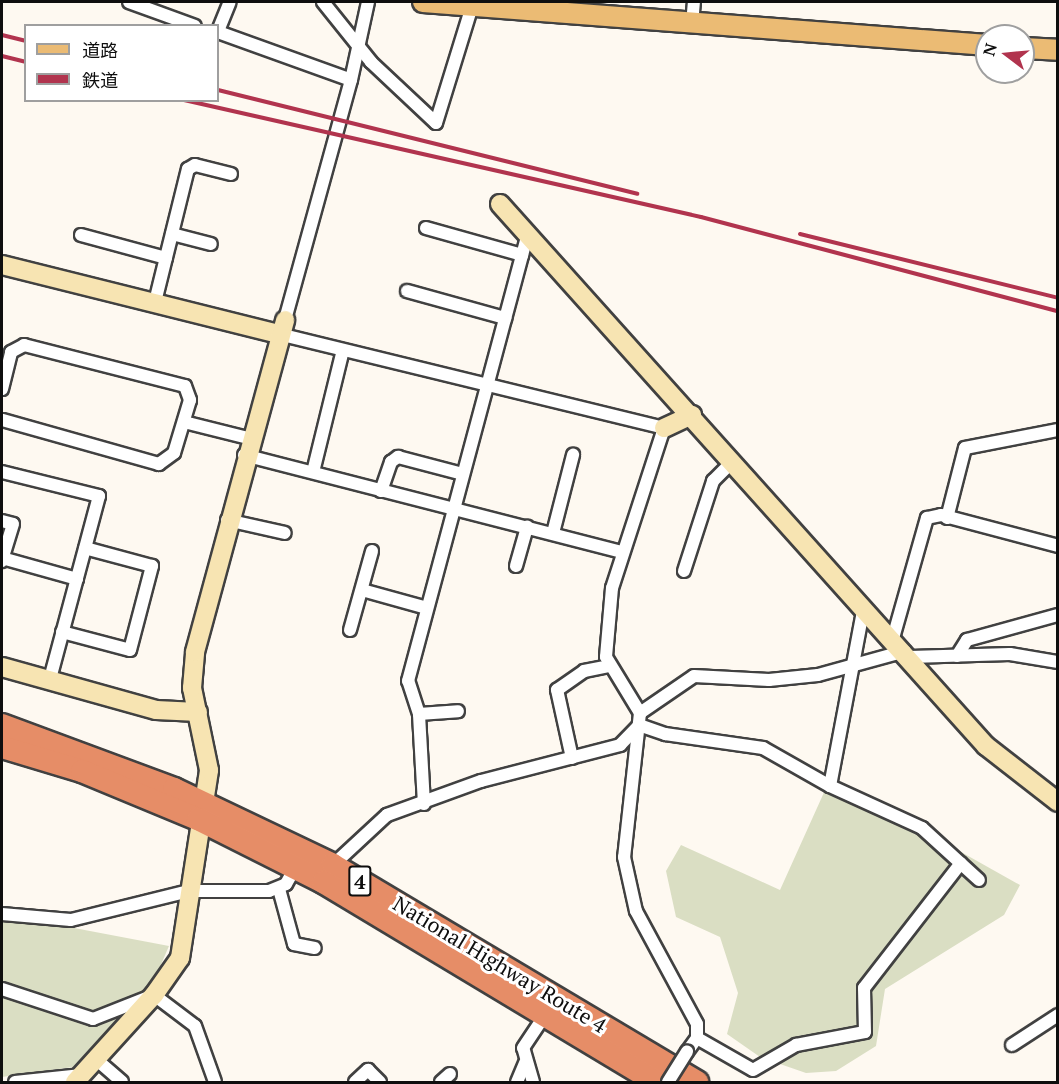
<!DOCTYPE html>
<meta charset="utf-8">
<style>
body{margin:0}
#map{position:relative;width:1059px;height:1084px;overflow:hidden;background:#fef9f1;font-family:"PT Serif","Noto Sans JP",serif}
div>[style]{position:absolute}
.cemetery>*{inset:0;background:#dadec3}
.roads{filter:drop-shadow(2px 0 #414141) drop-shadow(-2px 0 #414141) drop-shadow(0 2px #414141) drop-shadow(0 -2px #414141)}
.street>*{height:12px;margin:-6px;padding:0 6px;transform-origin:6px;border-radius:6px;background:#fff}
.secondary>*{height:18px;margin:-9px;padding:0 9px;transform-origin:9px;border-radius:9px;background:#f7e4b2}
.primary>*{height:20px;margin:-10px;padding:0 10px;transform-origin:10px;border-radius:10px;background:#ebbb74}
.highway>*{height:22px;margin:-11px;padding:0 11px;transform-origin:11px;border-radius:11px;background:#e68d67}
.rail>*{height:4px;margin:-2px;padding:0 2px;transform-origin:2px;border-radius:2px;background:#b1344e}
.bridges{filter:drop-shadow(2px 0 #414141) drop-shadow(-2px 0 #414141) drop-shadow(0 2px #414141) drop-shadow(0 -2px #414141)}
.street-bridge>*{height:12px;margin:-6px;padding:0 6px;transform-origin:6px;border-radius:6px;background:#fff}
span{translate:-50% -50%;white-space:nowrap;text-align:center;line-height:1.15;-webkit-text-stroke:6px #fff;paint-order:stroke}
.shield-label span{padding:2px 4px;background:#fff;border:2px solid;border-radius:4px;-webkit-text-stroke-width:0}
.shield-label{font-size:20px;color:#0e0e0e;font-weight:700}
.street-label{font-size:21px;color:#0e0e0e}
.frame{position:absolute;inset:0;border:3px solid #0e0e0e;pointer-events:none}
.legend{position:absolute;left:24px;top:24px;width:195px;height:78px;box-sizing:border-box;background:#fff;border:2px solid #9f9f9f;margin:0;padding:8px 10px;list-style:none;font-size:18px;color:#0e0e0e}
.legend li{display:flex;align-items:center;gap:12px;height:30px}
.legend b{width:30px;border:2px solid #9f9f9f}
.north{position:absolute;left:975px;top:24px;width:60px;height:60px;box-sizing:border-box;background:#fff;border:2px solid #9f9f9f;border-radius:50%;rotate:286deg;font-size:16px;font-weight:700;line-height:24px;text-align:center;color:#0e0e0e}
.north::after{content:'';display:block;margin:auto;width:21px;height:27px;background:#b1344e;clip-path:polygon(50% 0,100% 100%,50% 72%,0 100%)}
</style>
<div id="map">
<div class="cemetery">
<div style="clip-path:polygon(826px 788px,906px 821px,1020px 885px,1004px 915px,885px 989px,876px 1046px,836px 1071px,806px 1073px,760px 1057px,727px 1034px,738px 993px,720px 937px,676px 917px,666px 871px,681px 845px,780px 890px)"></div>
<div style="clip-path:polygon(2px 919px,53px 924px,169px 946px,156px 976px,73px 1067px,2px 1077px)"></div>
</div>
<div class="roads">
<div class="street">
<div style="left:129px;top:2px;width:70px;rotate:20deg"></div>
<div style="left:323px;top:2px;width:77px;rotate:51.3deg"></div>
<div style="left:371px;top:62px;width:89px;rotate:43.2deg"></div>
<div style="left:436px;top:123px;width:122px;rotate:-72.9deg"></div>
<div style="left:692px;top:24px;width:22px;rotate:-85deg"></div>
<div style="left:218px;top:31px;width:31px;rotate:-68deg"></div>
<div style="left:218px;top:32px;width:141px;rotate:19.8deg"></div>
<div style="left:351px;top:80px;width:249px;rotate:105.4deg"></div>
<div style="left:351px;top:80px;width:80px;rotate:-77.7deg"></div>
<div style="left:426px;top:228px;width:100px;rotate:15.7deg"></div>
<div style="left:172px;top:234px;width:40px;rotate:14.4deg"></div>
<div style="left:81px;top:235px;width:88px;rotate:15.1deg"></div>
<div style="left:407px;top:291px;width:102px;rotate:15.4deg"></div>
<div style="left:155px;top:302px;width:137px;rotate:-76.1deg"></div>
<div style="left:188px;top:169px;width:8px;rotate:-30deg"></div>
<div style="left:195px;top:165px;width:37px;rotate:14deg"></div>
<div style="left:279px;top:334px;width:396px;rotate:13.7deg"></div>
<div style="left:664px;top:428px;width:168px;rotate:108deg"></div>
<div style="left:612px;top:588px;width:69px;rotate:95deg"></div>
<div style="left:606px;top:657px;width:66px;rotate:58.7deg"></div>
<div style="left:640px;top:713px;width:145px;rotate:96.3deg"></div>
<div style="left:624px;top:857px;width:55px;rotate:77.5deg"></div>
<div style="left:636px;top:911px;width:128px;rotate:61.6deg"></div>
<div style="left:697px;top:1024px;width:14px;rotate:90deg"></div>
<div style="left:697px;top:1038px;width:17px;rotate:126deg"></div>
<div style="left:2px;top:389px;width:38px;rotate:-76deg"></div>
<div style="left:11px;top:352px;width:15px;rotate:-28deg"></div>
<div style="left:24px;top:345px;width:166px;rotate:14.3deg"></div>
<div style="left:185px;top:386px;width:15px;rotate:70deg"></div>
<div style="left:190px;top:400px;width:55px;rotate:106.8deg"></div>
<div style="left:174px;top:453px;width:19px;rotate:144deg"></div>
<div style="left:159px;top:464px;width:163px;rotate:-164.3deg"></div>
<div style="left:184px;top:422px;width:66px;rotate:14deg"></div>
<div style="left:244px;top:455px;width:390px;rotate:14.4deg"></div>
<div style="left:2px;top:472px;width:100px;rotate:13.9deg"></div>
<div style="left:99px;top:496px;width:189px;rotate:105deg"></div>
<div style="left:313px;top:472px;width:122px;rotate:-76.2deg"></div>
<div style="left:381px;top:491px;width:31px;rotate:-71deg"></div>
<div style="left:391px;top:462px;width:9px;rotate:-36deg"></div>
<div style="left:398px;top:457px;width:67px;rotate:14.7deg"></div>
<div style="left:947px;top:518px;width:72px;rotate:-75.6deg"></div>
<div style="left:965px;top:448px;width:95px;rotate:-11deg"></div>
<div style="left:227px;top:520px;width:59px;rotate:12.6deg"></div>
<div style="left:2px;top:521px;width:11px;rotate:15deg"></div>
<div style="left:13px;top:524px;width:39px;rotate:107deg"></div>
<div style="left:553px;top:533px;width:81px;rotate:-75.6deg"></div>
<div style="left:2px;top:558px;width:78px;rotate:15.6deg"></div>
<div style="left:516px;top:566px;width:41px;rotate:-74.2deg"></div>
<div style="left:684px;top:571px;width:95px;rotate:-72.1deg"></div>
<div style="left:713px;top:481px;width:28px;rotate:-45deg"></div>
<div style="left:362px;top:590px;width:67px;rotate:15.5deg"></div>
<div style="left:350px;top:630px;width:82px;rotate:-74.4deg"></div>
<div style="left:62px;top:632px;width:70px;rotate:14.8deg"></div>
<div style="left:130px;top:650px;width:87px;rotate:-75.3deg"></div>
<div style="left:152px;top:566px;width:69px;rotate:-165deg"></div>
<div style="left:893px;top:638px;width:125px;rotate:-74.2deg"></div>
<div style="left:927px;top:518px;width:14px;rotate:-12deg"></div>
<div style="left:941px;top:515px;width:121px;rotate:14.8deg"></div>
<div style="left:957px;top:656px;width:19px;rotate:-58deg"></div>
<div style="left:967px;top:640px;width:94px;rotate:-15.4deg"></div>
<div style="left:910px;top:657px;width:100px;rotate:-1.7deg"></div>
<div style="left:1010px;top:654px;width:49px;rotate:9.5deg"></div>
<div style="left:640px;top:713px;width:65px;rotate:-34.4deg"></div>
<div style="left:694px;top:676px;width:75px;rotate:3.1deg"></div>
<div style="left:769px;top:680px;width:49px;rotate:-5.8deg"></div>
<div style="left:818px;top:675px;width:90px;rotate:-15.4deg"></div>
<div style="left:419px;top:714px;width:39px;rotate:-4deg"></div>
<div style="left:572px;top:758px;width:70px;rotate:-102.4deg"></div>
<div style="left:557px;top:690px;width:33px;rotate:-35deg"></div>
<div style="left:584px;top:671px;width:25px;rotate:-11deg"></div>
<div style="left:830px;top:786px;width:101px;rotate:24.5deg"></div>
<div style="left:922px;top:828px;width:77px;rotate:42.4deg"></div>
<div style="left:424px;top:804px;width:90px;rotate:-93.2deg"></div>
<div style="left:419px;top:714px;width:35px;rotate:-108deg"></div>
<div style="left:408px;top:681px;width:463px;rotate:-75deg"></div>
<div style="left:333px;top:865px;width:74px;rotate:-42.8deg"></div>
<div style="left:387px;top:815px;width:100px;rotate:-19.9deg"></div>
<div style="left:481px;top:781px;width:144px;rotate:-14.5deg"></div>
<div style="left:620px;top:745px;width:28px;rotate:-46deg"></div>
<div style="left:639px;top:725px;width:28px;rotate:19deg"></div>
<div style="left:665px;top:734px;width:99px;rotate:8.1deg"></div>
<div style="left:763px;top:748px;width:77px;rotate:29.6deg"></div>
<div style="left:830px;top:786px;width:183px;rotate:-79.3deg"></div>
<div style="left:279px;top:889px;width:57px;rotate:74.7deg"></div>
<div style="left:294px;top:944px;width:21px;rotate:11deg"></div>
<div style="left:2px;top:914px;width:69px;rotate:5deg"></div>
<div style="left:71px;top:920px;width:122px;rotate:-13.8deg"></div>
<div style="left:189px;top:891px;width:80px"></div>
<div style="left:269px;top:891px;width:18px;rotate:-22deg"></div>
<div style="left:286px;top:884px;width:18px;rotate:-61deg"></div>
<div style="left:2px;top:989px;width:96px;rotate:18.2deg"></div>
<div style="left:93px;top:1019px;width:66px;rotate:-21.5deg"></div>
<div style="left:154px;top:995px;width:51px;rotate:37.1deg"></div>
<div style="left:195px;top:1026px;width:59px;rotate:70.3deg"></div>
<div style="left:697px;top:1038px;width:64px;rotate:29.7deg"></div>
<div style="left:753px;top:1070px;width:50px;rotate:-30.2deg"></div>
<div style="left:796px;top:1045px;width:70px;rotate:-10.7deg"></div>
<div style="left:865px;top:1032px;width:44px;rotate:-91.3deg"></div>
<div style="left:864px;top:988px;width:158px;rotate:-52.2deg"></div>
<div style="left:1012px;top:1045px;width:55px;rotate:-33.1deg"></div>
<div style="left:97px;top:1060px;width:33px;rotate:41deg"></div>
<div style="left:15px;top:1082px;width:67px;rotate:-6deg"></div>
<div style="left:355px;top:1082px;width:18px;rotate:-43deg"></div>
<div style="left:368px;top:1070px;width:17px;rotate:45deg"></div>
<div style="left:441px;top:1082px;width:12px;rotate:-42deg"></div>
<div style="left:517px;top:1082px;width:21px;rotate:-67deg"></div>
<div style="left:533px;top:1082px;width:35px;rotate:-106deg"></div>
<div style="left:523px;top:1048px;width:43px;rotate:-56.3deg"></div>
</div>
<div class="secondary">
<div style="left:500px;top:204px;width:728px;rotate:48.12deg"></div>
<div style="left:986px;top:746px;width:91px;rotate:37.9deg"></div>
<div style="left:2px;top:265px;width:285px;rotate:14deg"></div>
<div style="left:664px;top:428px;width:31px;rotate:-25deg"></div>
<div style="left:2px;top:667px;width:160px;rotate:15.6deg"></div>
<div style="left:156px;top:710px;width:42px;rotate:2.7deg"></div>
<div style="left:75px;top:1082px;width:118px;rotate:-47.8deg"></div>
<div style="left:154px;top:995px;width:45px;rotate:-54.9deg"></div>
<div style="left:180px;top:958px;width:190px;rotate:-81.2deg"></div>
<div style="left:209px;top:770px;width:84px;rotate:-101.7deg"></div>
<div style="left:192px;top:688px;width:36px;rotate:-85deg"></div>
<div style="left:195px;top:652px;width:344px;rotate:-74.8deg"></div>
</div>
<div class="primary">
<div style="left:423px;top:2px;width:566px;rotate:4.36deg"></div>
<div style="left:1023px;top:48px;width:35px;rotate:3deg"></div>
</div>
<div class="highway">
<div style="left:2px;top:725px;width:184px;rotate:20.4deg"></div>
<div style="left:174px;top:789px;width:176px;rotate:25.5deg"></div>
<div style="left:333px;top:865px;width:424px;rotate:30.8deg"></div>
<div style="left:2px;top:747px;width:84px;rotate:16.7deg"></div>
<div style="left:82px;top:771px;width:126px;rotate:22.5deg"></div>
<div style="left:198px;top:819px;width:140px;rotate:26.7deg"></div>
<div style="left:323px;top:882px;width:388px;rotate:31deg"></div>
</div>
</div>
<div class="rail">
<div style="left:2px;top:35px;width:25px;rotate:14deg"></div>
<div style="left:2px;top:56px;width:25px;rotate:14deg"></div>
<div style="left:218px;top:90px;width:432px;rotate:13.9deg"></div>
<div style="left:184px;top:100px;width:530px;rotate:12.75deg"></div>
<div style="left:701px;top:217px;width:369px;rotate:14.8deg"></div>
<div style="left:800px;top:234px;width:266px;rotate:13.9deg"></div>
</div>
<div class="bridges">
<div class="street-bridge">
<div style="left:668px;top:1082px;width:36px;rotate:-58deg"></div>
</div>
</div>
<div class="shield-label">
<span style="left:360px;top:881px">4</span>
</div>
<div class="street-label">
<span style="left:500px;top:964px;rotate:31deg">National Highway Route 4</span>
</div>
<div class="frame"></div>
<ul class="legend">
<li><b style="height:8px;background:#ebbb74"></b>道路</li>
<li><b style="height:8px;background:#b1344e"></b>鉄道</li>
</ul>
<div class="north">N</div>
</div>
